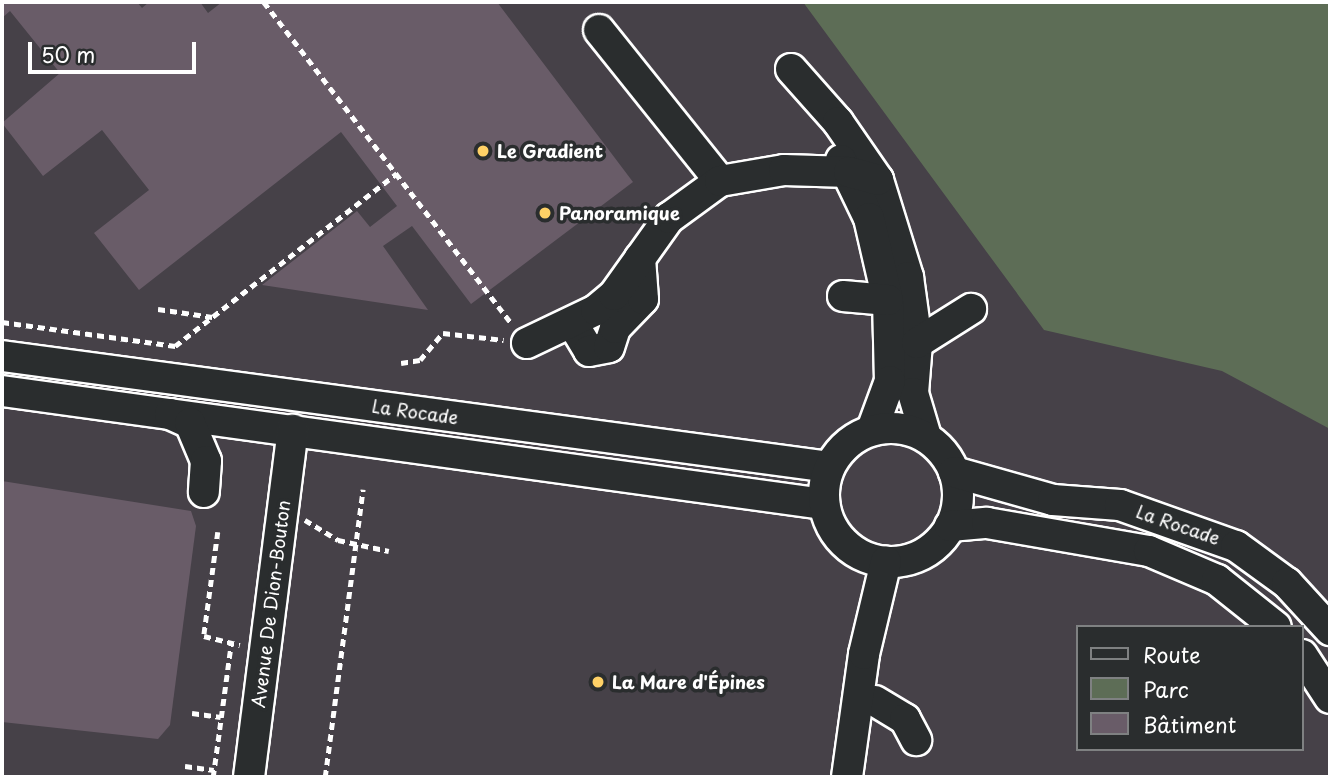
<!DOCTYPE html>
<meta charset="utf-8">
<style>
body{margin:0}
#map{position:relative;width:1332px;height:779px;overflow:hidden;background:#37363a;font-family:"Playpen Sans",sans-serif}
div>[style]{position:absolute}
.built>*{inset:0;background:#464148}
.green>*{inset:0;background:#5d6d56}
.building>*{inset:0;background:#695c68}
.path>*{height:4.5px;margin-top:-2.25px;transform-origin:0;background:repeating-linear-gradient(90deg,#fff 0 7px,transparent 0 12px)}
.roads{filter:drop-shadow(2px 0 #fff) drop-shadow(-2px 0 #fff) drop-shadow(0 2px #fff) drop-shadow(0 -2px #fff)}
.minor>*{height:30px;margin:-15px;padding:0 15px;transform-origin:15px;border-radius:15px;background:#2a2d2e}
.minor>.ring{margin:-15px;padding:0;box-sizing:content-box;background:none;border:30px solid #2a2d2e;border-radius:50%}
.dots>*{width:19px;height:19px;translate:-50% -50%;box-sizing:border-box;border:4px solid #2a2d2e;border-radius:50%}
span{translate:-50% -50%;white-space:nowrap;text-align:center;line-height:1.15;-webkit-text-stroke:7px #2a2d2e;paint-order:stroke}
.poi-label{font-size:18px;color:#fff;font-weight:700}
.left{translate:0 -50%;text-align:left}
.street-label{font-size:18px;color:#fff}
.frame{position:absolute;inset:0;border:4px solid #fff;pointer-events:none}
.legend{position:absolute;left:1076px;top:625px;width:228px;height:126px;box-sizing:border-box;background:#2a2d2e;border:2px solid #7f8182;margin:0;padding:9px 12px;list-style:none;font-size:21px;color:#fff}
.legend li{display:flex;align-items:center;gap:14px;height:35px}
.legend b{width:35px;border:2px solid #7f8182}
.scale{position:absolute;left:28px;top:42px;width:168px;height:32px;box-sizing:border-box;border:4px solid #fff;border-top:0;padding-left:9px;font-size:21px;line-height:24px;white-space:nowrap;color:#fff;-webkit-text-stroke:5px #2a2d2e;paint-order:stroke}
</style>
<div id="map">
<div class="built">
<div style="clip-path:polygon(evenodd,2px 2px,1330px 2px,1330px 777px,2px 777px,2px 2px,1078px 627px,1302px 627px,1302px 749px,1078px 749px,1078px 627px)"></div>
</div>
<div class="green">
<div style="clip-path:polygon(803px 2px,1330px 2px,1330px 429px,1222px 371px,1044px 330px)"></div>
</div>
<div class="building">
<div style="clip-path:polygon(2px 2px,137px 2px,142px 8px,149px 2px,200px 2px,208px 13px,222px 2px,497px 2px,633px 182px,471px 304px,412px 226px,383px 246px,428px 310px,262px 285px,357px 211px,370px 227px,397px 206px,341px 132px,139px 290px,94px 233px,149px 190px,102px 130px,43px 176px,2px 123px,60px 73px,10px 11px,2px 18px)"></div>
<div style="clip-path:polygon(2px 481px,191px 511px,196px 526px,170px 725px,158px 739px,2px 722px)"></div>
</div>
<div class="path">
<div style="left:264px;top:2px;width:406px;rotate:52.4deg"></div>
<div style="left:158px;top:309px;width:55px;rotate:8.4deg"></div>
<div style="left:2px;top:322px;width:175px;rotate:7.9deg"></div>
<div style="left:175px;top:346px;width:281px;rotate:-37.9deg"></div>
<div style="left:401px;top:363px;width:19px;rotate:-9deg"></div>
<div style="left:420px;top:360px;width:35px;rotate:-50deg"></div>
<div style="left:443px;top:333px;width:61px;rotate:6.5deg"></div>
<div style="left:305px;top:520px;width:39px;rotate:31deg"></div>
<div style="left:338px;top:540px;width:52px;rotate:12.2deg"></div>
<div style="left:218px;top:532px;width:105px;rotate:97.7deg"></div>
<div style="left:204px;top:636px;width:37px;rotate:14deg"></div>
<div style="left:192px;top:713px;width:29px;rotate:8deg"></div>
<div style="left:185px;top:766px;width:29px;rotate:8deg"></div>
<div style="left:213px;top:777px;width:134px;rotate:-82.3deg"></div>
<div style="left:325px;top:777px;width:290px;rotate:-82.5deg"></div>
</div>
<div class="roads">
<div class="minor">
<div style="left:599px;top:30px;width:193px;rotate:51.3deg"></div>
<div style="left:791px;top:69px;width:71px;rotate:48.4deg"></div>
<div style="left:838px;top:122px;width:70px;rotate:55.4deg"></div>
<div style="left:878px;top:180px;width:102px;rotate:72.8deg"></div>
<div style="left:908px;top:277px;width:67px;rotate:82.2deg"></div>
<div style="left:917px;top:343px;width:50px;rotate:94.6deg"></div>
<div style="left:913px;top:393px;width:46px;rotate:73.5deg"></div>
<div style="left:841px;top:160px;width:64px;rotate:64.2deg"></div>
<div style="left:869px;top:218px;width:84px;rotate:77deg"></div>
<div style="left:888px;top:300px;width:81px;rotate:88.6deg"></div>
<div style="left:890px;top:381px;width:52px;rotate:110.2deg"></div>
<div style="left:843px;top:296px;width:45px;rotate:5.1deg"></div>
<div style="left:573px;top:324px;width:31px;rotate:59deg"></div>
<div style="left:589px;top:351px;width:20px;rotate:-11deg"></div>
<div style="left:609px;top:347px;width:20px;rotate:-72deg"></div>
<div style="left:615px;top:328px;width:40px;rotate:-46deg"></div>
<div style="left:643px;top:299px;width:41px;rotate:-94.2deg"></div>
<div style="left:527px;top:343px;width:76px;rotate:-25.6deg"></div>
<div style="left:596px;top:310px;width:23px;rotate:-40deg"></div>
<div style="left:614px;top:295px;width:95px;rotate:-54.5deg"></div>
<div style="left:669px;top:218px;width:63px;rotate:-36deg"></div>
<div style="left:720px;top:181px;width:65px;rotate:-9.8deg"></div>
<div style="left:784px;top:170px;width:65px;rotate:1.8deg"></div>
<div style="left:849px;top:172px;width:30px;rotate:15deg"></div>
<div style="left:917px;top:343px;width:64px;rotate:-32.2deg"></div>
<div style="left:2px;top:356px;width:834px;rotate:7.64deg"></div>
<div style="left:2px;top:391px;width:830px;rotate:7.83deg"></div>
<div style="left:170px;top:414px;width:22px;rotate:24deg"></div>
<div style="left:190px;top:423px;width:41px;rotate:67.2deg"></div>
<div style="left:206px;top:461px;width:31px;rotate:94deg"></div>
<div class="ring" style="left:824px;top:428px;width:104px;height:104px"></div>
<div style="left:954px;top:472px;width:103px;rotate:15.8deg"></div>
<div style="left:1053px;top:500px;width:67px;rotate:4.3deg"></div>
<div style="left:1120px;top:505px;width:123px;rotate:19.5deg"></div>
<div style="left:1236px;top:546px;width:63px;rotate:36deg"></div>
<div style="left:1287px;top:583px;width:64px;rotate:47.5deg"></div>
<div style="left:950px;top:526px;width:37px;rotate:-5deg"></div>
<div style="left:987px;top:523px;width:164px;rotate:9.8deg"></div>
<div style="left:1149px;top:551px;width:74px;rotate:23.1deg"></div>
<div style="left:1217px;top:580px;width:75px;rotate:38.5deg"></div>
<div style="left:1302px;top:655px;width:51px;rotate:56.9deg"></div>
<div style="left:875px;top:701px;width:35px;rotate:31deg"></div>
<div style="left:905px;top:719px;width:24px;rotate:62deg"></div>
<div style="left:249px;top:777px;width:350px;rotate:-82.8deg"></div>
<div style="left:847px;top:777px;width:124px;rotate:-82.1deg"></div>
<div style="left:864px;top:654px;width:95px;rotate:-76.6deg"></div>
</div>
</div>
<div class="dots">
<div style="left:483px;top:151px;background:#ffd166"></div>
<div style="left:545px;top:213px;background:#ffd166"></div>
<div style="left:598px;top:682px;background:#ffd166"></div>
</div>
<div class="poi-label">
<span class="left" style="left:497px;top:151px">Le Gradient</span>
<span class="left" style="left:559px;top:213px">Panoramique</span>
<span class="left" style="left:612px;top:682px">La Mare d'Épines</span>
</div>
<div class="street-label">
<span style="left:415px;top:412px;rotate:8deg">La Rocade</span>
<span style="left:1178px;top:525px;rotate:19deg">La Rocade</span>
<span style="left:271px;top:604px;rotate:-83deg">Avenue De Dion-Bouton</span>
</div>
<div class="frame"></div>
<ul class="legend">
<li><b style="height:9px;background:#2a2d2e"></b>Route</li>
<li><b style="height:19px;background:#5d6d56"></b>Parc</li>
<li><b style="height:19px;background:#695c68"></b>Bâtiment</li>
</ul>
<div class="scale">50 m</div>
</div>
